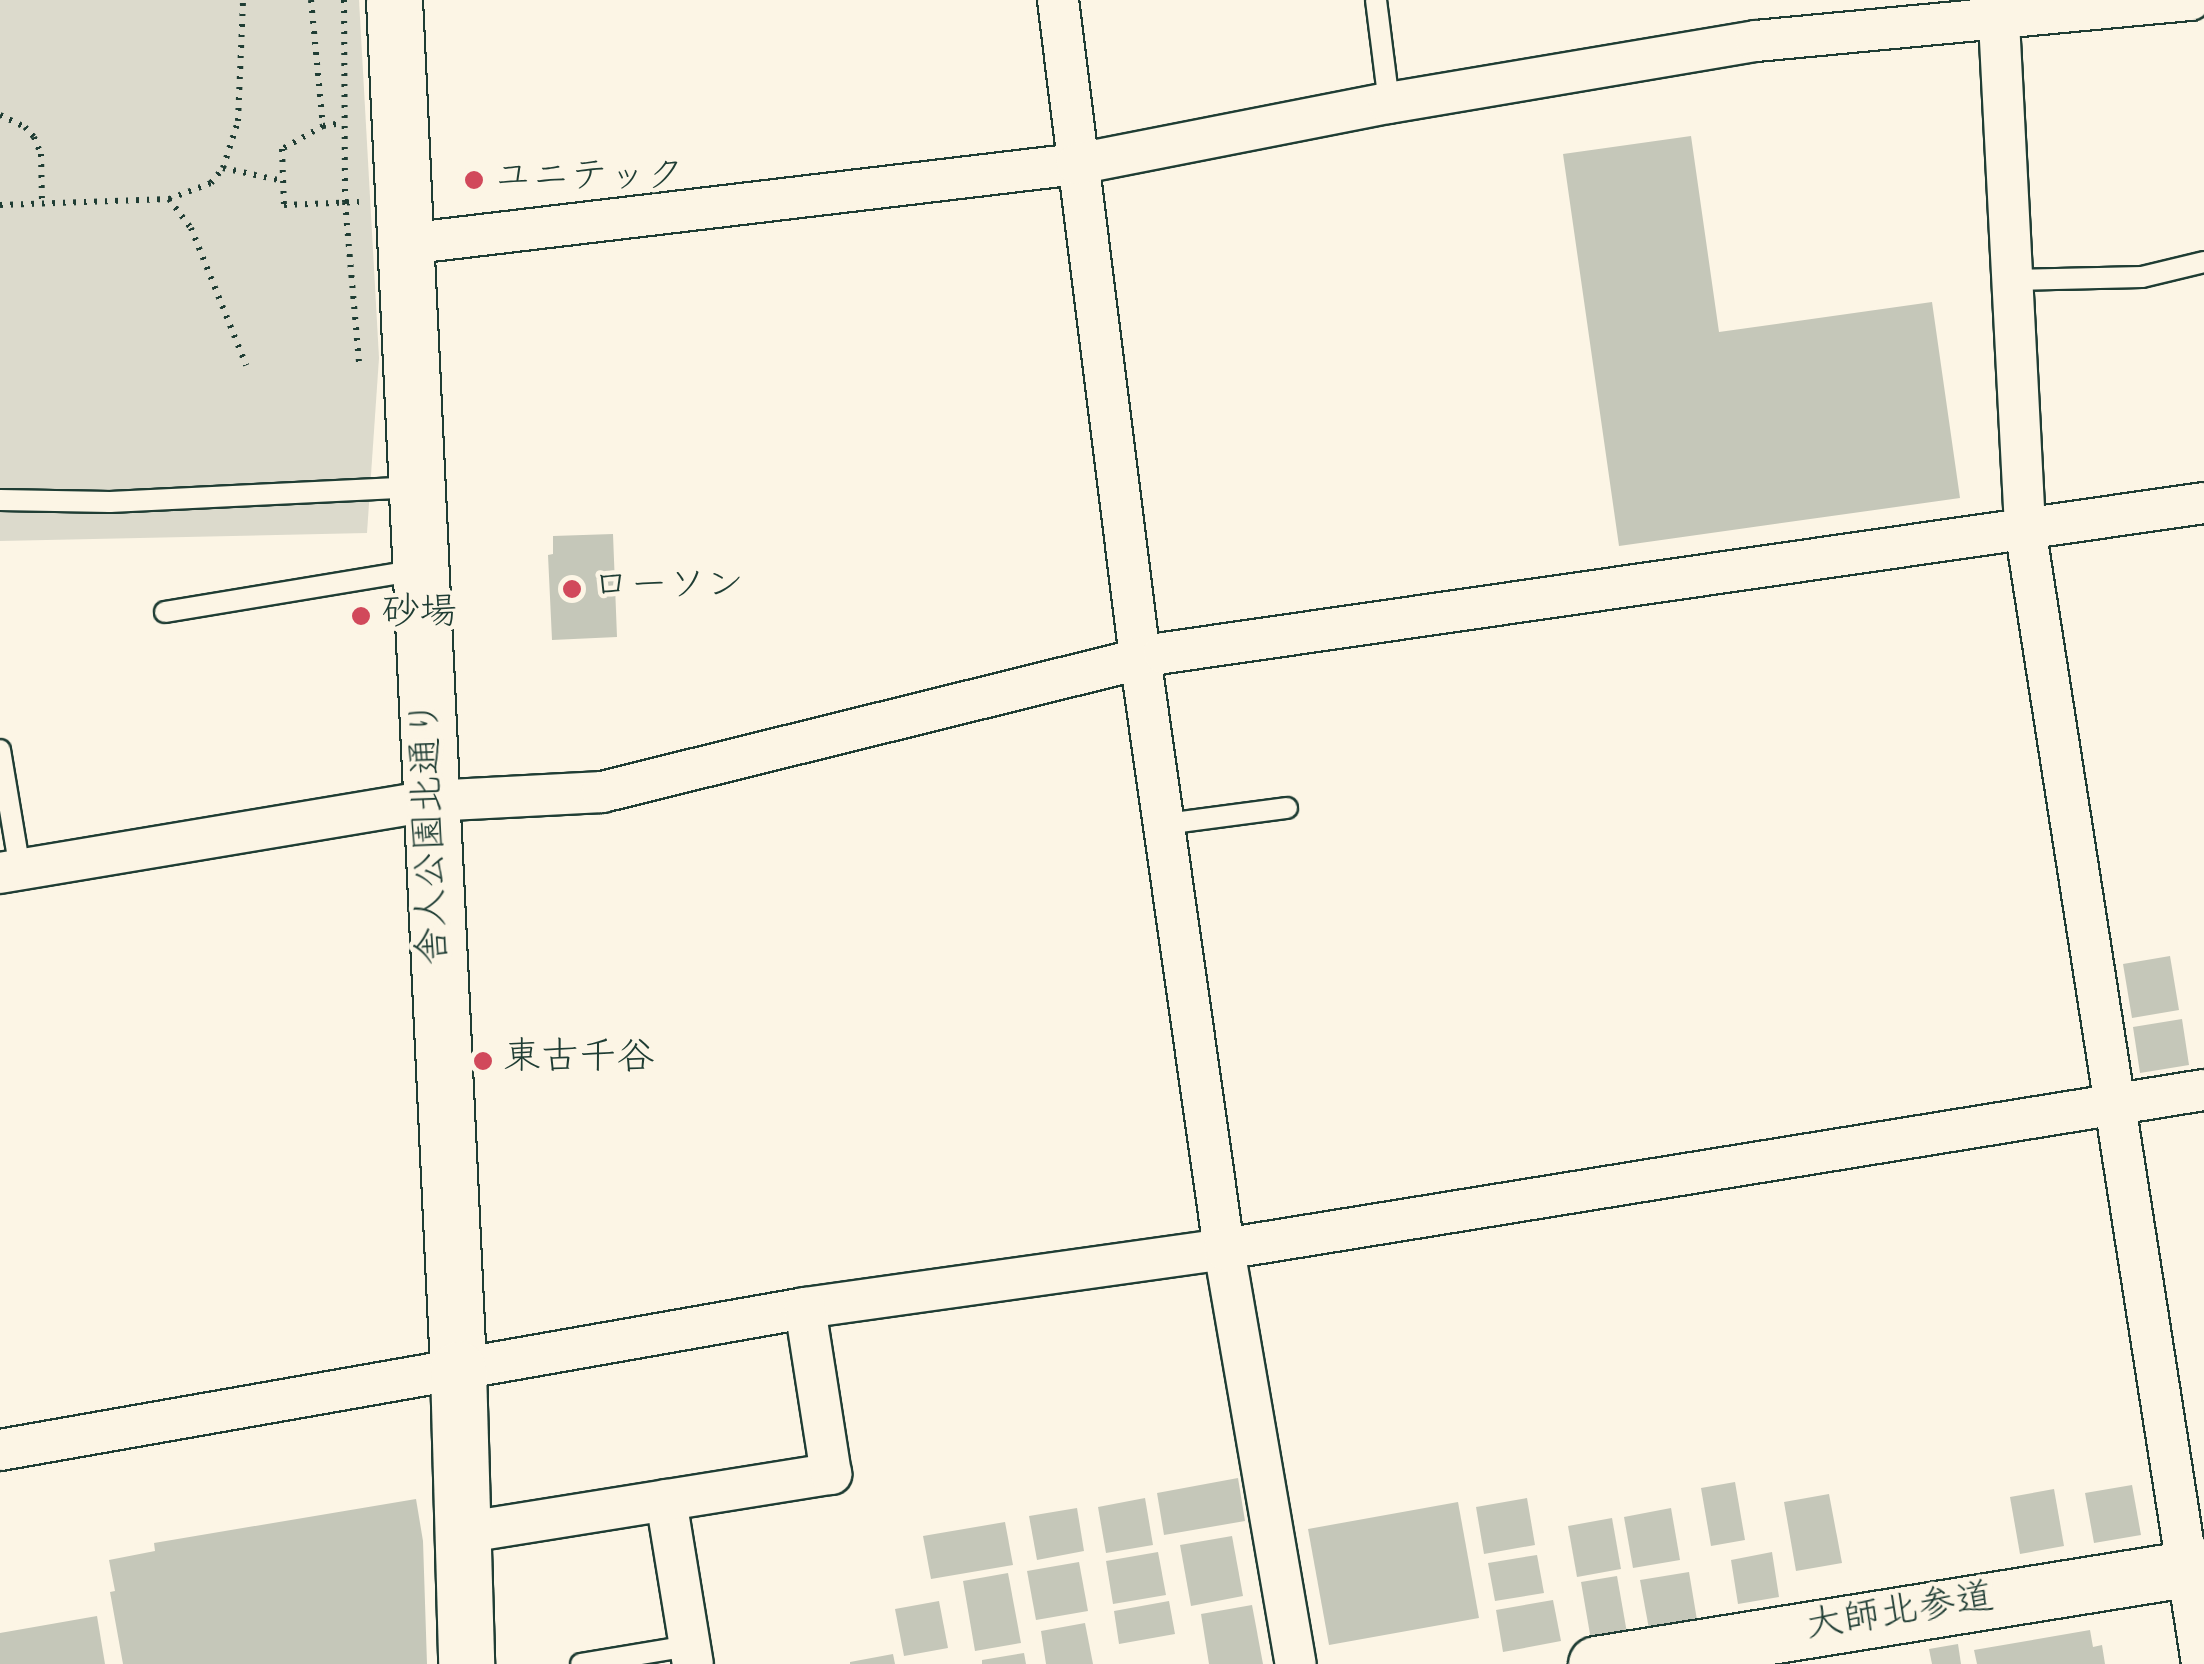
<!DOCTYPE html>
<meta charset="utf-8">
<style>
body{margin:0}
#map{position:relative;width:2204px;height:1664px;overflow:hidden;background:#fcf5e5;font-family:Dekko,"Klee One",sans-serif}
div>[style]{position:absolute}
.green>*{inset:0;background:#dcdacc}
.building>*{inset:0;background:#c5c7b9}
.path>*{height:6px;margin-top:-3px;transform-origin:0;background:repeating-linear-gradient(90deg,#1f3d34 0 2.5px,transparent 0 10.5px)}
.roads{filter:drop-shadow(2px 0 #1f3d34) drop-shadow(-2px 0 #1f3d34) drop-shadow(0 2px #1f3d34) drop-shadow(0 -2px #1f3d34)}
.lane>*{height:20px;margin:-10px;padding:0 10px;transform-origin:10px;border-radius:10px;background:#fcf5e5}
.street>*{height:40px;margin:-20px;padding:0 20px;transform-origin:20px;border-radius:20px;background:#fcf5e5}
.secondary>*{height:55px;margin:-27.5px;padding:0 27.5px;transform-origin:27.5px;border-radius:27.5px;background:#fcf5e5}
.dots>*{width:28px;height:28px;translate:-50% -50%;box-sizing:border-box;border:5px solid #fcf5e5;border-radius:50%}
span{translate:-50% -50%;white-space:nowrap;text-align:center;line-height:1.15;-webkit-text-stroke:9px #fcf5e5;paint-order:stroke}
.poi-label{font-size:38px;color:#1f3d34}
.left{translate:0 -50%;text-align:left}
.street-label{font-size:38px;color:#1f3d34}
</style>
<div id="map">
<div class="green">
<div style="clip-path:polygon(0 0,359px 0,379px 358px,367px 533px,0 541px)"></div>
</div>
<div class="building">
<div style="clip-path:polygon(1691px 136px,1719px 332px,1932px 302px,1960px 498px,1619px 546px,1563px 154px)"></div>
<div style="clip-path:polygon(613px 534px,617px 637px,552px 640px,548px 555px,553px 554px,553px 536px)"></div>
<div style="clip-path:polygon(2170px 956px,2179px 1010px,2132px 1018px,2123px 964px)"></div>
<div style="clip-path:polygon(2182px 1019px,2189px 1065px,2140px 1073px,2133px 1027px)"></div>
<div style="clip-path:polygon(1238px 1478px,1245px 1521px,1164px 1535px,1157px 1493px)"></div>
<div style="clip-path:polygon(1735px 1482px,1745px 1540px,1711px 1546px,1701px 1488px)"></div>
<div style="clip-path:polygon(2132px 1485px,2141px 1535px,2094px 1543px,2085px 1493px)"></div>
<div style="clip-path:polygon(2054px 1489px,2064px 1546px,2020px 1554px,2010px 1497px)"></div>
<div style="clip-path:polygon(1829px 1494px,1842px 1563px,1796px 1571px,1784px 1502px)"></div>
<div style="clip-path:polygon(1145px 1498px,1153px 1545px,1106px 1553px,1098px 1507px)"></div>
<div style="clip-path:polygon(1527px 1498px,1535px 1545px,1484px 1554px,1476px 1507px)"></div>
<div style="clip-path:polygon(416px 1499px,423px 1541px,427px 1664px,123px 1664px,110px 1592px,115px 1591px,109px 1560px,155px 1551px,154px 1543px)"></div>
<div style="clip-path:polygon(1458px 1502px,1479px 1618px,1329px 1645px,1308px 1529px)"></div>
<div style="clip-path:polygon(1077px 1508px,1084px 1551px,1037px 1560px,1029px 1516px)"></div>
<div style="clip-path:polygon(1671px 1508px,1680px 1560px,1633px 1568px,1624px 1517px)"></div>
<div style="clip-path:polygon(1612px 1518px,1621px 1569px,1577px 1577px,1568px 1526px)"></div>
<div style="clip-path:polygon(1005px 1522px,1013px 1565px,931px 1579px,923px 1536px)"></div>
<div style="clip-path:polygon(1232px 1536px,1243px 1596px,1191px 1606px,1180px 1545px)"></div>
<div style="clip-path:polygon(1158px 1552px,1166px 1595px,1113px 1604px,1106px 1561px)"></div>
<div style="clip-path:polygon(1772px 1552px,1779px 1597px,1738px 1604px,1731px 1560px)"></div>
<div style="clip-path:polygon(1537px 1555px,1544px 1593px,1495px 1601px,1488px 1563px)"></div>
<div style="clip-path:polygon(1079px 1562px,1088px 1611px,1036px 1620px,1027px 1571px)"></div>
<div style="clip-path:polygon(1689px 1572px,1697px 1620px,1649px 1629px,1640px 1580px)"></div>
<div style="clip-path:polygon(1008px 1573px,1021px 1643px,975px 1651px,963px 1581px)"></div>
<div style="clip-path:polygon(1617px 1576px,1627px 1633px,1591px 1640px,1581px 1582px)"></div>
<div style="clip-path:polygon(1553px 1600px,1561px 1641px,1503px 1652px,1496px 1610px)"></div>
<div style="clip-path:polygon(939px 1601px,948px 1648px,904px 1656px,895px 1609px)"></div>
<div style="clip-path:polygon(1169px 1601px,1175px 1634px,1119px 1644px,1114px 1611px)"></div>
<div style="clip-path:polygon(1252px 1605px,1263px 1664px,1209px 1664px,1201px 1614px)"></div>
<div style="clip-path:polygon(97px 1616px,105px 1664px,0 1664px,0 1633px)"></div>
<div style="clip-path:polygon(1085px 1623px,1093px 1664px,1046px 1664px,1041px 1631px)"></div>
<div style="clip-path:polygon(2090px 1630px,2093px 1647px,2102px 1645px,2105px 1664px,1977px 1664px,1974px 1650px)"></div>
<div style="clip-path:polygon(1958px 1644px,1961px 1664px,1932px 1664px,1929px 1649px)"></div>
<div style="clip-path:polygon(1024px 1653px,1026px 1664px,982px 1664px,982px 1660px)"></div>
<div style="clip-path:polygon(893px 1654px,895px 1664px,850px 1664px,850px 1662px)"></div>
</div>
<div class="path">
<div style="left:311px;top:0;width:127px;rotate:84.6deg"></div>
<div style="left:323px;top:126px;width:19px;rotate:-9deg"></div>
<div style="left:344px;top:0;width:202px;rotate:89.7deg"></div>
<div style="left:345px;top:202px;width:162px;rotate:85deg"></div>
<div style="left:0;top:115px;width:28px;rotate:26deg"></div>
<div style="left:25px;top:127px;width:13px;rotate:48deg"></div>
<div style="left:34px;top:137px;width:18px;rotate:68deg"></div>
<div style="left:41px;top:154px;width:48px;rotate:88.8deg"></div>
<div style="left:323px;top:126px;width:47px;rotate:150.7deg"></div>
<div style="left:282px;top:149px;width:56px;rotate:88deg"></div>
<div style="left:284px;top:205px;width:75px;rotate:-2.3deg"></div>
<div style="left:223px;top:168px;width:61px;rotate:12.2deg"></div>
<div style="left:169px;top:199px;width:45px;rotate:-20.9deg"></div>
<div style="left:211px;top:183px;width:19px;rotate:-51deg"></div>
<div style="left:223px;top:168px;width:49px;rotate:-72.3deg"></div>
<div style="left:238px;top:121px;width:121px;rotate:-87.6deg"></div>
<div style="left:0;top:205px;width:169px;rotate:-2deg"></div>
<div style="left:169px;top:199px;width:36px;rotate:53deg"></div>
<div style="left:191px;top:228px;width:148px;rotate:68.1deg"></div>
</div>
<div class="roads">
<div class="lane">
<div style="left:1376px;top:0;width:104px;rotate:82.8deg"></div>
<div style="left:2013px;top:280px;width:129px;rotate:-1.3deg"></div>
<div style="left:2142px;top:277px;width:64px;rotate:-13.6deg"></div>
<div style="left:0;top:500px;width:110px;rotate:1deg"></div>
<div style="left:110px;top:502px;width:303px;rotate:-2.8deg"></div>
<div style="left:165px;top:612px;width:258px;rotate:-9.4deg"></div>
<div style="left:0;top:750px;width:121px;rotate:80.5deg"></div>
<div style="left:1165px;top:824px;width:123px;rotate:-7.5deg"></div>
<div style="left:581px;top:1664px;width:109px;rotate:-9.5deg"></div>
</div>
<div class="street">
<div style="left:1058px;top:0;width:662px;rotate:82.89deg"></div>
<div style="left:1140px;top:657px;width:598px;rotate:81.92deg"></div>
<div style="left:1224px;top:1249px;width:421px;rotate:80.2deg"></div>
<div style="left:1990px;top:0;width:23px;rotate:67deg"></div>
<div style="left:1999px;top:21px;width:508px;rotate:87.06deg"></div>
<div style="left:2025px;top:528px;width:1150px;rotate:81.14deg"></div>
<div style="left:406px;top:244px;width:676px;rotate:-6.8deg"></div>
<div style="left:1077px;top:164px;width:318px;rotate:-11.1deg"></div>
<div style="left:1389px;top:103px;width:372px;rotate:-9.6deg"></div>
<div style="left:1756px;top:41px;width:436px;rotate:-5.4deg"></div>
<div style="left:0;top:873px;width:437px;rotate:-9.5deg"></div>
<div style="left:431px;top:801px;width:171px;rotate:-3deg"></div>
<div style="left:602px;top:792px;width:579px;rotate:-13.89deg"></div>
<div style="left:1164px;top:653px;width:1051px;rotate:-8.21deg"></div>
<div style="left:0;top:1450px;width:817px;rotate:-10deg"></div>
<div style="left:805px;top:1308px;width:423px;rotate:-8deg"></div>
<div style="left:1224px;top:1249px;width:993px;rotate:-9.22deg"></div>
<div style="left:666px;top:1500px;width:166px;rotate:80.7deg"></div>
<div style="left:461px;top:1533px;width:375px;rotate:-9.1deg"></div>
<div style="left:831px;top:1474px;width:168px;rotate:-98.9deg"></div>
</div>
<div class="secondary">
<div style="left:394px;top:0;width:1370px;rotate:87.32deg"></div>
<div style="left:458px;top:1369px;width:295px;rotate:88.4deg"></div>
<div style="left:1596px;top:1664px;width:616px;rotate:-9.16deg"></div>
</div>
</div>
<div class="dots">
<div style="left:474px;top:180px;background:#d1495b"></div>
<div style="left:572px;top:589px;background:#d1495b"></div>
<div style="left:361px;top:616px;background:#d1495b"></div>
<div style="left:483px;top:1061px;background:#d1495b"></div>
</div>
<div class="poi-label">
<span class="left" style="left:494px;top:180px">ユニテック</span>
<span class="left" style="left:592px;top:589px">ローソン</span>
<span class="left" style="left:381px;top:616px">砂場</span>
<span class="left" style="left:503px;top:1061px">東古千谷</span>
</div>
<div class="street-label">
<span style="left:433px;top:832px;rotate:-92deg">舎人公園北通り</span>
<span style="left:1900px;top:1615px;rotate:-9deg">大師北参道</span>
</div>
</div>
